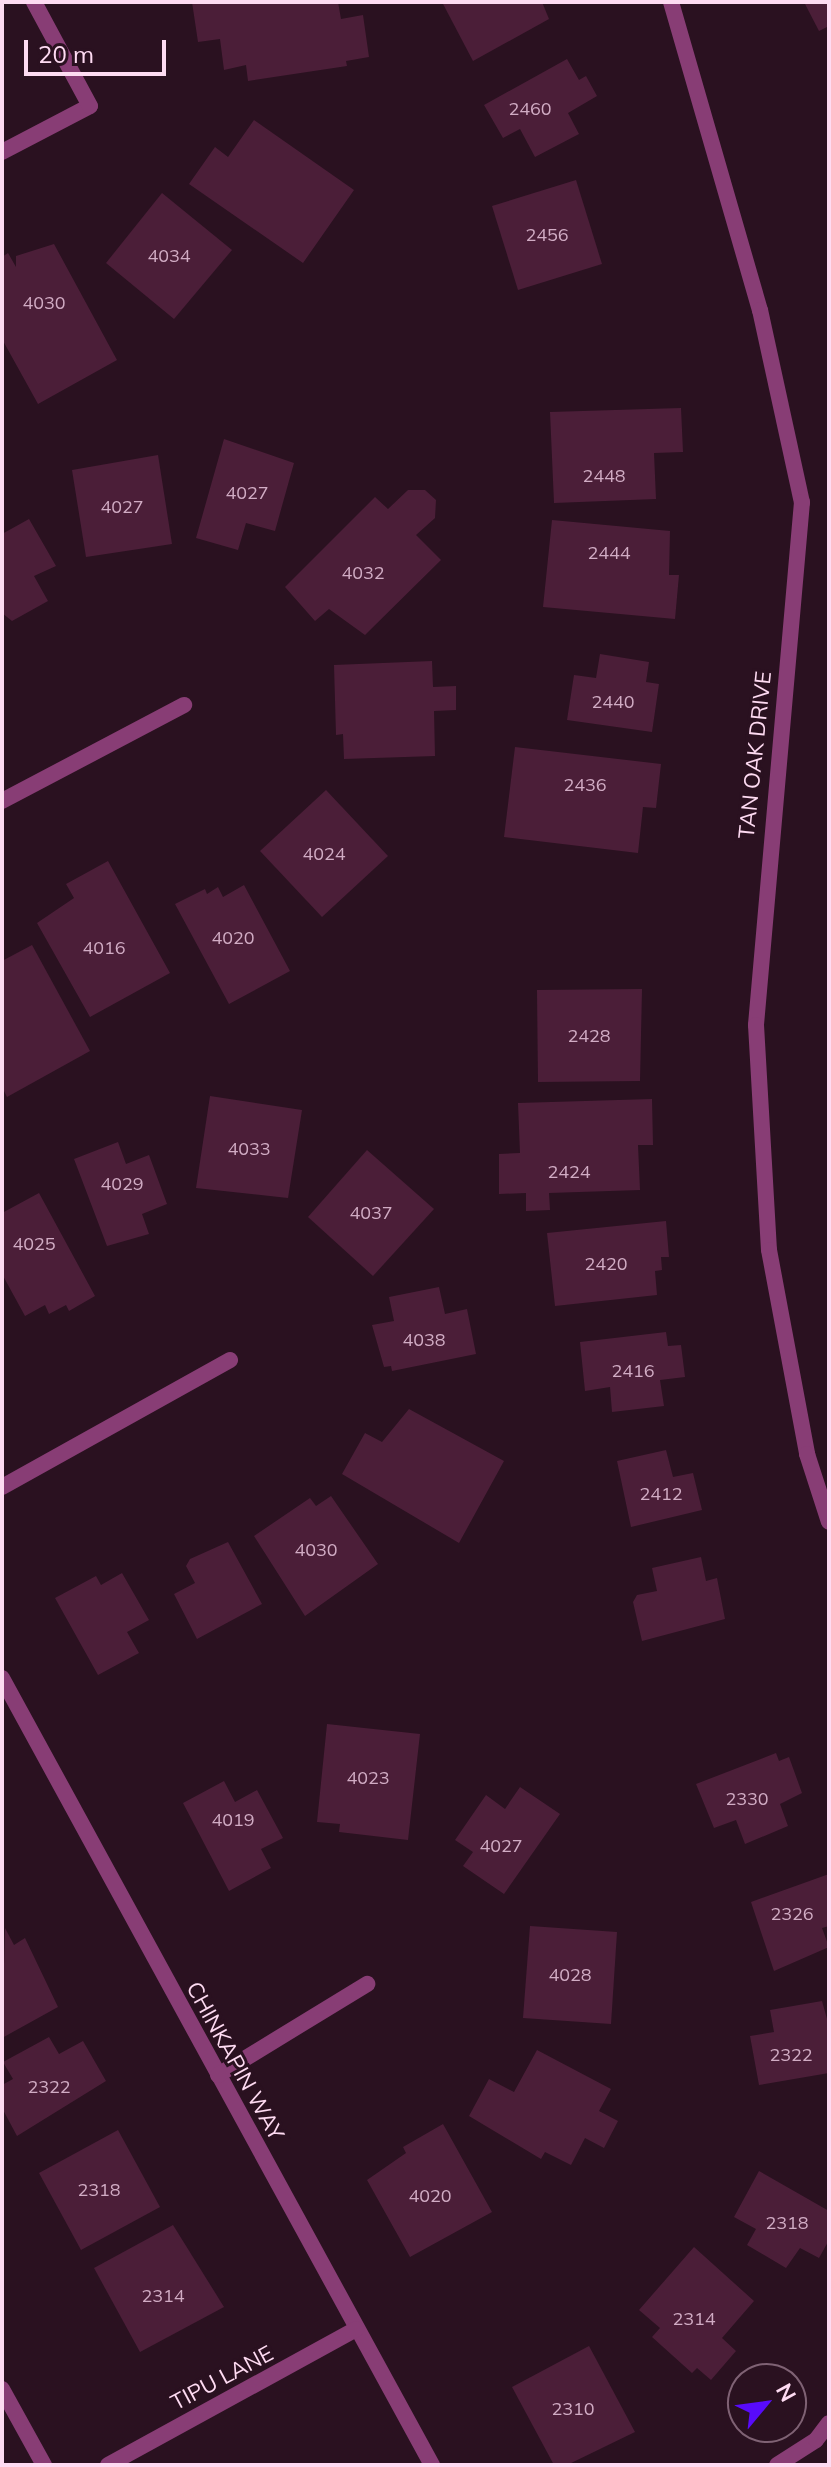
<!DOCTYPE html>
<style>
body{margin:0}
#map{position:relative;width:831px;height:2467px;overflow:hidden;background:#2a1120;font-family:Mulish,sans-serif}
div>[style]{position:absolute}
.building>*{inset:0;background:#4b1e38}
.minor>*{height:16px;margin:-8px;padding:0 8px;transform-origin:8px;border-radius:8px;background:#883d75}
span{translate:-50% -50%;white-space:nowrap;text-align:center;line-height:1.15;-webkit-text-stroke:6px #2a1120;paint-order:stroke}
.number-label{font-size:18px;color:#d1acc4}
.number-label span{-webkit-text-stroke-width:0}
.street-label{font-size:22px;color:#fedbf2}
.frame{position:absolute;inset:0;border:4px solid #fedbf2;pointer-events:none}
.north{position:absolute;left:727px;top:2363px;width:80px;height:80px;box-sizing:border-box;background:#2a1120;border:2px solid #7f6274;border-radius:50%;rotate:61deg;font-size:22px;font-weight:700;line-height:32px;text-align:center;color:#fedbf2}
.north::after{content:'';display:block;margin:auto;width:28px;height:36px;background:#580bfa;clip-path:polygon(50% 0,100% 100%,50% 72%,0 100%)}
.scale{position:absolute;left:24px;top:40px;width:142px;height:36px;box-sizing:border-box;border:4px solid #fedbf2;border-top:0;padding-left:10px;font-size:24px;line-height:28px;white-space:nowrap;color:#fedbf2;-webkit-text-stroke:6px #2a1120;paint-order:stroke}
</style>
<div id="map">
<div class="building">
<div style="clip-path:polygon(192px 2px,338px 2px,341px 19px,363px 15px,369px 57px,346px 61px,347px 66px,248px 81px,246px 65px,224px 70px,220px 39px,198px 42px)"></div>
<div style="clip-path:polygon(442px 2px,542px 2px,549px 19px,473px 61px)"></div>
<div style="clip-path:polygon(804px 2px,829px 2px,829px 26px,819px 31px)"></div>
<div style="clip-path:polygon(567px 59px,579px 80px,586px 76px,597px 96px,568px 113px,579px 134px,535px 157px,520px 129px,503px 138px,484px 105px)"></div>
<div style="clip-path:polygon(254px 120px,354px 190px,303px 263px,189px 184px,215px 147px,228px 157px)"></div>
<div style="clip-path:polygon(576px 180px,602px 264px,518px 290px,492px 206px)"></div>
<div style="clip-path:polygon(162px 193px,232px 250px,174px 319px,106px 263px)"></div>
<div style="clip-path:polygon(54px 244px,117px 360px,38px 404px,2px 339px,2px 257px,8px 253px,16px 267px,16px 256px)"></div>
<div style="clip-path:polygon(681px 408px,683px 452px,654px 453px,656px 499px,554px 503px,550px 412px)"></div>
<div style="clip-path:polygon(224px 439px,294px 463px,275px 531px,246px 523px,238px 550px,196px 538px)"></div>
<div style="clip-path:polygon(158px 455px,172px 544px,86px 557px,72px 470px)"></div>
<div style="clip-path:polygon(408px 490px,425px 490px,436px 500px,435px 518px,416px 535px,441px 560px,365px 635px,329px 609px,315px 621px,285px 587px,375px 497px,388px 509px)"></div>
<div style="clip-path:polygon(29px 519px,56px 566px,34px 576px,48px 601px,12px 621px,2px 613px,2px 534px)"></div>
<div style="clip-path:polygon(552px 520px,670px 531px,669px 575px,679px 575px,675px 619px,543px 607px)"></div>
<div style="clip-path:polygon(600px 654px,649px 662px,646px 682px,659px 684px,652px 732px,567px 720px,574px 675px,596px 678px)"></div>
<div style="clip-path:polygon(432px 661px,433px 687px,456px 686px,456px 710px,434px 711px,435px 756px,344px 759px,343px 734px,336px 735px,334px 665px)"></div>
<div style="clip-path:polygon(515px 747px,661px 764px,656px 808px,643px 807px,638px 853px,504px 837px)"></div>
<div style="clip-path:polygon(326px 790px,388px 856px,322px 917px,260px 851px)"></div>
<div style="clip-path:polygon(108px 861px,170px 973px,90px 1017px,37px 923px,74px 898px,66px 884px)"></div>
<div style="clip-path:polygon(244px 885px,290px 971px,229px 1004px,175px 904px,205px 889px,207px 894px,218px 887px,223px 897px)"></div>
<div style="clip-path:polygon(32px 945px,90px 1051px,7px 1097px,2px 1087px,2px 961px)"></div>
<div style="clip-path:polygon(642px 989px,640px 1081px,538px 1082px,537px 990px)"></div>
<div style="clip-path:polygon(210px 1096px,302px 1110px,288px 1198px,196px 1188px)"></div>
<div style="clip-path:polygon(652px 1099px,653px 1145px,638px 1145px,640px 1190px,549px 1193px,550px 1210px,526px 1211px,526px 1193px,499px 1194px,499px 1154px,520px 1153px,518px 1103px)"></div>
<div style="clip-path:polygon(118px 1142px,126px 1164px,149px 1155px,167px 1204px,142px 1214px,149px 1234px,107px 1246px,74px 1159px)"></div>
<div style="clip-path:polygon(367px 1150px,434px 1209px,373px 1276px,308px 1217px)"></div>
<div style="clip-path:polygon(39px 1193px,95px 1296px,69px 1311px,66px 1305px,49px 1314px,45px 1305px,25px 1316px,2px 1274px,2px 1213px)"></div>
<div style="clip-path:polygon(666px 1221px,669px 1257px,661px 1257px,662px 1270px,655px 1271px,657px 1295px,555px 1306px,547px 1233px)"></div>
<div style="clip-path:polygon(439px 1287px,445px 1314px,467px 1309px,476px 1354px,392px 1371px,391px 1366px,384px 1367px,372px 1325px,394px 1321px,389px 1297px)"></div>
<div style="clip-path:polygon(666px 1332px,668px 1346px,681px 1345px,685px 1377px,660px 1380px,664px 1406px,612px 1412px,610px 1387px,585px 1391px,580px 1342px)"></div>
<div style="clip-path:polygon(409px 1409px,504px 1461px,459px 1543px,342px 1474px,365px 1433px,382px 1442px)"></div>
<div style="clip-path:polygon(666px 1450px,673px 1477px,693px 1473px,702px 1510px,631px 1527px,617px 1461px)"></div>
<div style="clip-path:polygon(331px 1496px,378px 1564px,305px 1616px,254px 1536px,310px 1498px,316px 1506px)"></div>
<div style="clip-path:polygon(228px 1542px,262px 1604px,197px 1639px,174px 1594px,195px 1583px,186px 1566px,190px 1559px)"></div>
<div style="clip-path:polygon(701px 1557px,706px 1581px,717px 1578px,725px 1619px,642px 1641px,633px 1602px,637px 1595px,657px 1591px,652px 1568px)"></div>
<div style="clip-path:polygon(122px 1573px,149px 1620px,127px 1632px,139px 1653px,98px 1675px,55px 1598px,96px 1576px,101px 1585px)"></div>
<div style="clip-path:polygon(327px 1724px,420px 1734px,408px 1840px,339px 1832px,340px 1824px,317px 1822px)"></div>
<div style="clip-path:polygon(776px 1753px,779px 1761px,789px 1757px,802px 1793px,780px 1804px,788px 1826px,745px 1844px,736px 1820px,714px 1828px,696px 1784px)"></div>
<div style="clip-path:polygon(224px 1781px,235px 1802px,257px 1790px,283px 1838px,261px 1849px,271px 1868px,229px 1891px,183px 1803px)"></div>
<div style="clip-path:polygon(520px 1787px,560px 1814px,504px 1894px,463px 1866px,473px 1852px,455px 1840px,486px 1795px,505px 1809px)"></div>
<div style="clip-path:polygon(829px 1874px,829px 1926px,822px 1928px,829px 1947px,774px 1971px,751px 1902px)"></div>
<div style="clip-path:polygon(530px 1926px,617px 1932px,611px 2024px,523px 2018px)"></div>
<div style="clip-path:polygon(5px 1928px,14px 1945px,25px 1938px,58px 2007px,2px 2038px)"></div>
<div style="clip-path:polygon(822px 2001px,829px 2026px,829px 2073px,759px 2085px,750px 2036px,774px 2032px,770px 2010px)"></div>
<div style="clip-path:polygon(49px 2037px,59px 2054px,83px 2041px,106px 2081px,17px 2136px,2px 2108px,2px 2085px,13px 2079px,3px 2062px)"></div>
<div style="clip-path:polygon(537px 2050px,611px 2089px,599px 2111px,618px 2121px,604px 2148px,585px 2138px,571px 2165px,545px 2152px,541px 2159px,469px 2116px,489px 2079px,514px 2092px)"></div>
<div style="clip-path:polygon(443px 2124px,492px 2212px,410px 2257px,367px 2180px,406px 2153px,403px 2147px)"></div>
<div style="clip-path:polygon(118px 2130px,160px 2207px,81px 2250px,39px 2173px)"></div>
<div style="clip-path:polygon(759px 2171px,829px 2211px,829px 2240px,819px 2258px,800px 2248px,786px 2268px,747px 2245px,756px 2229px,734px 2217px)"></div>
<div style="clip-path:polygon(173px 2225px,224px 2307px,140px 2352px,94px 2268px)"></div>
<div style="clip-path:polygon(694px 2247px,754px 2301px,722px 2338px,736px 2351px,711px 2380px,697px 2368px,692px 2373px,652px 2337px,660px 2328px,639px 2310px)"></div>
<div style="clip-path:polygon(589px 2346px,635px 2432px,567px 2465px,554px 2465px,512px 2387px)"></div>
</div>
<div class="minor">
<div style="left:671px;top:2px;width:321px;rotate:73.9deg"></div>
<div style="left:760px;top:310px;width:197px;rotate:77.7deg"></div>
<div style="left:802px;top:502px;width:525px;rotate:95.03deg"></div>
<div style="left:756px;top:1025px;width:225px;rotate:86.7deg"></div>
<div style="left:769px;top:1250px;width:208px;rotate:79.4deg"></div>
<div style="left:807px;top:1454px;width:71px;rotate:72.1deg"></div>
<div style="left:2px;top:152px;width:99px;rotate:-27.6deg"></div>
<div style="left:90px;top:106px;width:118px;rotate:-118.3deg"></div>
<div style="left:2px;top:801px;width:206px;rotate:-27.8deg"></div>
<div style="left:2px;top:1487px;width:261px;rotate:-29.1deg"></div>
<div style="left:2px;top:1678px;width:897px;rotate:61.35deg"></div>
<div style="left:218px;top:2075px;width:175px;rotate:-31.4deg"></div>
<div style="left:2px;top:2389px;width:87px;rotate:61.1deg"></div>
<div style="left:108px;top:2465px;width:283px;rotate:-28.7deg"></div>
<div style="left:777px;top:2465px;width:46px;rotate:-32.7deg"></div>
<div style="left:816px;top:2440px;width:21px;rotate:-53deg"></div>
</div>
<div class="number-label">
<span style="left:530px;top:109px">2460</span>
<span style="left:547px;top:235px">2456</span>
<span style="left:169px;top:256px">4034</span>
<span style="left:44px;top:303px">4030</span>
<span style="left:604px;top:476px">2448</span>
<span style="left:247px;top:493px">4027</span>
<span style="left:122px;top:507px">4027</span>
<span style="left:609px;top:553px">2444</span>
<span style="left:363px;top:573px">4032</span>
<span style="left:613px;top:702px">2440</span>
<span style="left:585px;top:785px">2436</span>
<span style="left:324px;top:854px">4024</span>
<span style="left:233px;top:938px">4020</span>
<span style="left:104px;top:948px">4016</span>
<span style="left:589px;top:1036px">2428</span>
<span style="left:249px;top:1149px">4033</span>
<span style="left:569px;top:1172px">2424</span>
<span style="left:122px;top:1184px">4029</span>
<span style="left:371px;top:1213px">4037</span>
<span style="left:34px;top:1244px">4025</span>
<span style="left:606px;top:1264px">2420</span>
<span style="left:424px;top:1340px">4038</span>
<span style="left:633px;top:1371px">2416</span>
<span style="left:661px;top:1494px">2412</span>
<span style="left:316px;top:1550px">4030</span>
<span style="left:368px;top:1778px">4023</span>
<span style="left:747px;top:1799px">2330</span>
<span style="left:233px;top:1820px">4019</span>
<span style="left:501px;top:1846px">4027</span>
<span style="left:792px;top:1914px">2326</span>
<span style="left:570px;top:1975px">4028</span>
<span style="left:791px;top:2055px">2322</span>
<span style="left:49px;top:2087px">2322</span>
<span style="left:99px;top:2190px">2318</span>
<span style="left:430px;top:2196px">4020</span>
<span style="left:787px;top:2223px">2318</span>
<span style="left:163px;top:2296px">2314</span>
<span style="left:694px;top:2319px">2314</span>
<span style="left:573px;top:2409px">2310</span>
</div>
<div class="street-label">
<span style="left:755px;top:755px;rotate:-84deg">TAN OAK DRIVE</span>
<span style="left:235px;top:2061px;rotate:61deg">CHINKAPIN WAY</span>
<span style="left:222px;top:2378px;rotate:-28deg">TIPU LANE</span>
</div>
<div class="frame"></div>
<div class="north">N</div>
<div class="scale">20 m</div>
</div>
